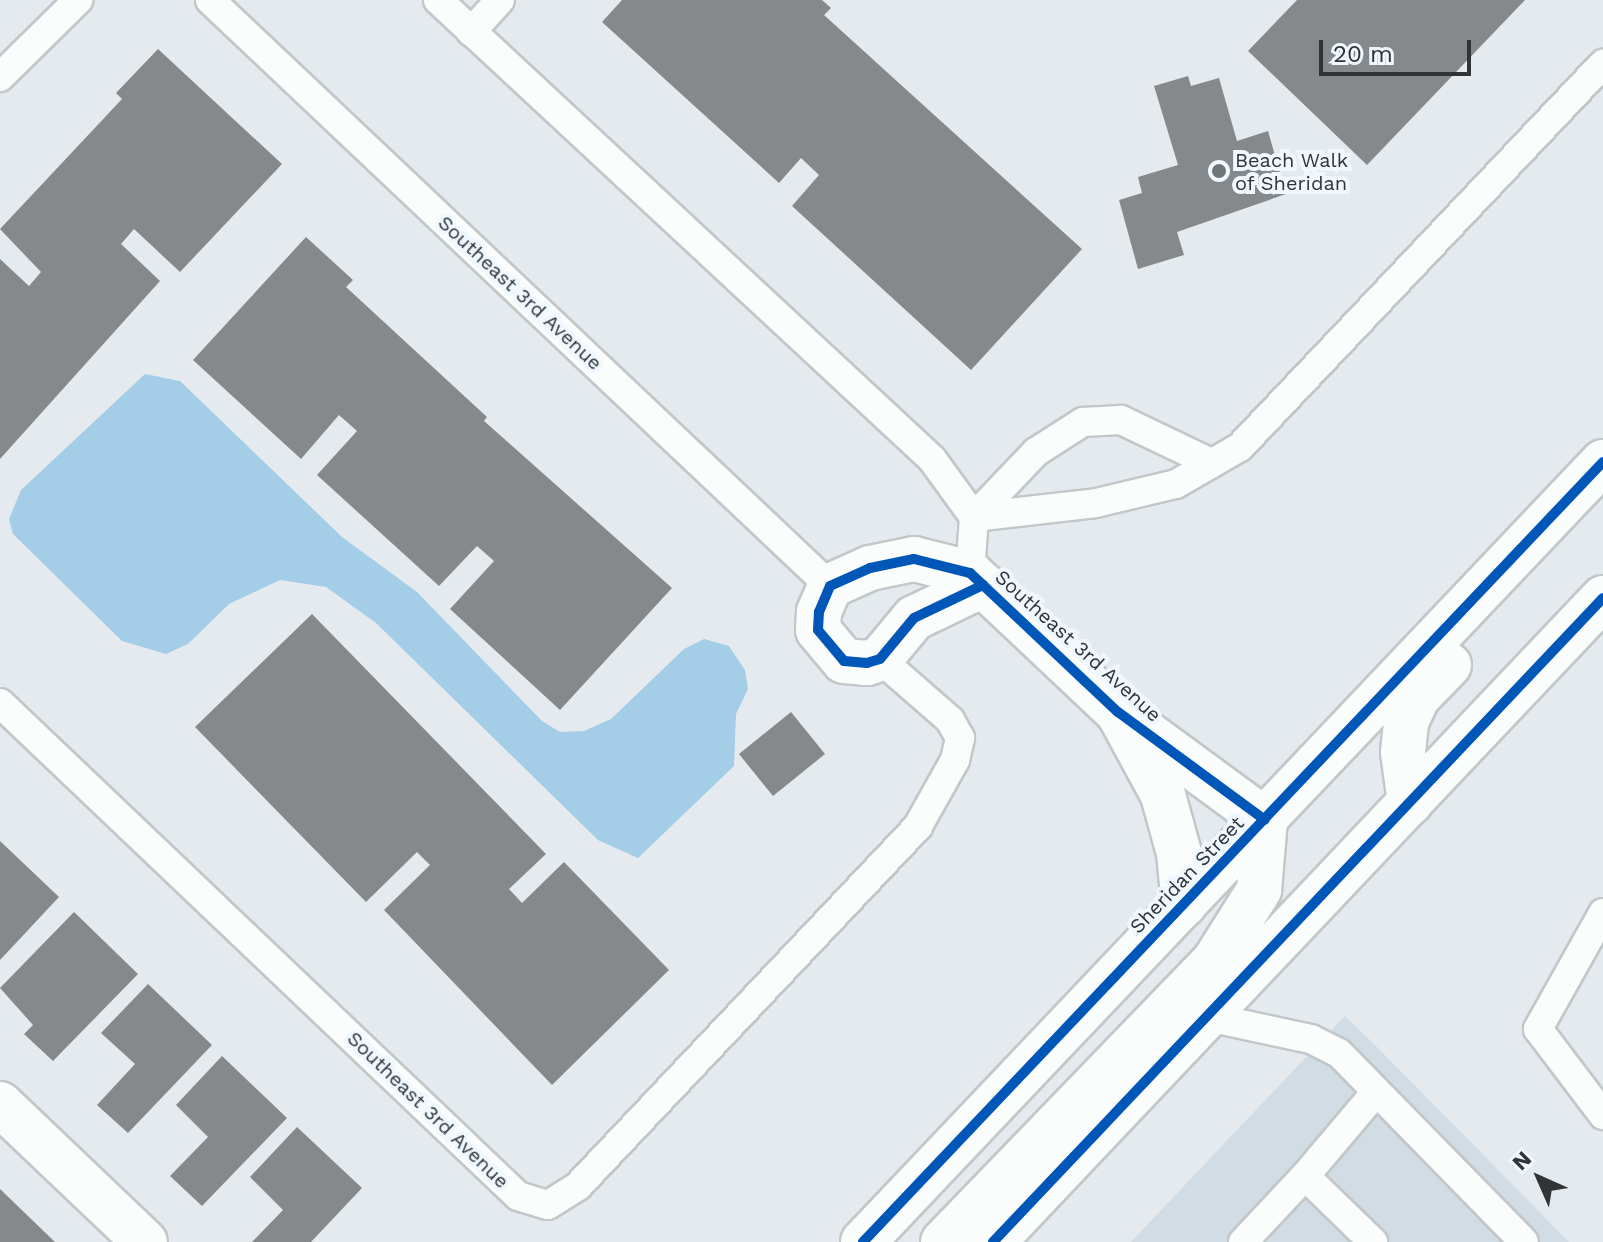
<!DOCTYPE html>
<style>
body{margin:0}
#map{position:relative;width:1603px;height:1242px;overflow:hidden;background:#e4eaee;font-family:"Work Sans",sans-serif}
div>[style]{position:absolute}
.built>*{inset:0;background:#d1dce4}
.water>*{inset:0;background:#a4cde8}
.building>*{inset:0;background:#85898c}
.roads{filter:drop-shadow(2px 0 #c2c7c9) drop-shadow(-2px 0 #c2c7c9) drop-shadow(0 2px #c2c7c9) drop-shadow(0 -2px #c2c7c9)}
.lane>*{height:28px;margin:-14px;padding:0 14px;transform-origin:14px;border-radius:14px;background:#fbfcfc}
.street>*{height:44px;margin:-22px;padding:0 22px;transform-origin:22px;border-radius:22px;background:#fbfcfc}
.primary>*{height:44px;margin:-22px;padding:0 22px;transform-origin:22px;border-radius:22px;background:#fbfcfc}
.cycleway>*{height:10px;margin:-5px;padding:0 5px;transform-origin:5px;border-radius:5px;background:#0057b8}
.dots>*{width:22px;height:22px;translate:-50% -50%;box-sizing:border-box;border:4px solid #eff8ff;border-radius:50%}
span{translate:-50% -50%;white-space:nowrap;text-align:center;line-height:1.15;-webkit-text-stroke:8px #eff8ff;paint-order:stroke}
.poi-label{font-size:20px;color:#303436}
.left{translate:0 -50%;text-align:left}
.street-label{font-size:20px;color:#303436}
.north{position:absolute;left:1499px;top:1138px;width:80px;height:80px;-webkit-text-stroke:6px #eff8ff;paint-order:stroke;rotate:315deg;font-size:22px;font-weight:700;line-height:32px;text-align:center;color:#303436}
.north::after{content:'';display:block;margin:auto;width:28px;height:36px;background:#303436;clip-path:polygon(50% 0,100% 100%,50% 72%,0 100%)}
.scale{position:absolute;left:1319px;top:40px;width:152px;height:36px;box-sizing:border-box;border:4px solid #303436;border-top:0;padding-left:10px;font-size:24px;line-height:28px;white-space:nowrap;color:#303436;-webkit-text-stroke:6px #eff8ff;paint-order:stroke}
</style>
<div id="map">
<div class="built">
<div style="clip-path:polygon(1345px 1016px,1376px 1046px,1569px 1242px,1131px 1242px)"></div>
</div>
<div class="water">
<div style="clip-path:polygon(145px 374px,180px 381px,342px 537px,417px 592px,542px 721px,560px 732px,584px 731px,611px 719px,684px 649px,704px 639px,729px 646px,745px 670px,748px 689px,736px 714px,734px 766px,638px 858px,598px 840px,376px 623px,326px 587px,280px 580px,229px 604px,188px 644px,166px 654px,122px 641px,13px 534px,9px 519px,21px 490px)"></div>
</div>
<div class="building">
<div style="clip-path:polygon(622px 0,822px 0,831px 8px,824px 15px,1082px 249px,971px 370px,792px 206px,819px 175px,801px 158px,779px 183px,602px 22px)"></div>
<div style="clip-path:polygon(1297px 0,1525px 0,1367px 165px,1248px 51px)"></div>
<div style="clip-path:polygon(158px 49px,282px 164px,180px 272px,134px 229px,121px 244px,160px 281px,0 459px,0 259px,29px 286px,41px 272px,0 229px,122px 99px,116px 93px)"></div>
<div style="clip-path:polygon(1188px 76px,1191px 86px,1219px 78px,1237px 141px,1268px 131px,1286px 194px,1177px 232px,1184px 255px,1138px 269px,1119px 200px,1142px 193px,1138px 177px,1178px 165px,1154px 86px)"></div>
<div style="clip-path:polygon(306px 237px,353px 280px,346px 287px,487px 417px,484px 421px,672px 588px,560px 710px,450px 609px,494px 561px,477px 546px,439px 586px,317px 475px,357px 431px,339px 415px,301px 459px,193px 360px)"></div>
<div style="clip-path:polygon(312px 614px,546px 854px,509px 889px,522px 903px,564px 862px,669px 970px,552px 1085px,384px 910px,430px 865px,417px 852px,366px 902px,195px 727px)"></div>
<div style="clip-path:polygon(791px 712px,825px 754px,773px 796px,739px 754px)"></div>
<div style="clip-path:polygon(0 841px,59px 897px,0 960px)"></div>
<div style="clip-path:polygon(74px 912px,138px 974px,53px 1061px,24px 1034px,33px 1025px,0 988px)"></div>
<div style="clip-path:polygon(148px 984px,212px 1045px,128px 1133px,97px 1105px,135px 1064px,101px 1033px)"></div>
<div style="clip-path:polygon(222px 1056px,287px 1118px,202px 1206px,170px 1176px,208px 1137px,176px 1105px)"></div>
<div style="clip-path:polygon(297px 1127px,362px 1188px,311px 1242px,252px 1242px,283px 1210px,250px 1177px)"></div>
<div style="clip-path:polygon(0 1189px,55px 1242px,0 1242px)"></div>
</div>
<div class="roads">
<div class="lane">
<div style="left:210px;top:0;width:853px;rotate:43.39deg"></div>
<div style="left:438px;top:0;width:674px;rotate:42.9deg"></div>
<div style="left:932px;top:459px;width:72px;rotate:54.1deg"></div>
<div style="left:974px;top:517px;width:56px;rotate:94.1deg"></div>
<div style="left:471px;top:32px;width:43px;rotate:-47.8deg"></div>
<div style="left:0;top:77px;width:110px;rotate:-44.6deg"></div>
<div style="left:974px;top:517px;width:123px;rotate:-6.5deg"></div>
<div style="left:1096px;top:503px;width:82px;rotate:-13.4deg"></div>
<div style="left:1176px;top:484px;width:74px;rotate:-30deg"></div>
<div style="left:1240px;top:447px;width:528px;rotate:-46.54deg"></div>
<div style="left:974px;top:517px;width:90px;rotate:-46.4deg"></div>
<div style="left:1036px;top:452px;width:56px;rotate:-32.6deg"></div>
<div style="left:1083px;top:422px;width:38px;rotate:-3deg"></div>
<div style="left:1121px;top:420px;width:100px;rotate:25.5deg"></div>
<div style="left:0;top:703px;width:715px;rotate:43.58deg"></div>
<div style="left:518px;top:1196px;width:31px;rotate:17deg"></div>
<div style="left:548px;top:1205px;width:36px;rotate:-32deg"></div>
<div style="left:578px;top:1186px;width:495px;rotate:-46.6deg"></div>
<div style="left:918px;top:826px;width:76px;rotate:-60.7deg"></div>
<div style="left:955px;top:760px;width:23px;rotate:-77deg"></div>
<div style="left:960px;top:738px;width:21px;rotate:-119deg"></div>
<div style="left:950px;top:720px;width:93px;rotate:-138.9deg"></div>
<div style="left:1603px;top:913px;width:133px;rotate:119.3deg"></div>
<div style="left:1538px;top:1029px;width:108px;rotate:52.9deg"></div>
<div style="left:1208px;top:1017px;width:105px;rotate:12.1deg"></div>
<div style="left:1311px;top:1039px;width:31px;rotate:27deg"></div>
<div style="left:1339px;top:1053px;width:264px;rotate:45.6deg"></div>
<div style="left:1305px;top:1176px;width:110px;rotate:-49.8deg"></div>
<div style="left:1243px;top:1242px;width:91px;rotate:-46.8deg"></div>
<div style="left:1305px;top:1176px;width:95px;rotate:44.1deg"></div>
</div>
<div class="street">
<div style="left:983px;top:585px;width:76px;rotate:154.4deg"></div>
<div style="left:914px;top:618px;width:53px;rotate:129.7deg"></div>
<div style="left:880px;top:659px;width:14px;rotate:163deg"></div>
<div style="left:867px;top:663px;width:23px;rotate:-175deg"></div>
<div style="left:844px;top:661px;width:40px;rotate:-130deg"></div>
<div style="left:818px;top:630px;width:18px;rotate:-87deg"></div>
<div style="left:819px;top:612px;width:28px;rotate:-67deg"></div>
<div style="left:830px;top:586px;width:44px;rotate:-24.2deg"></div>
<div style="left:870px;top:568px;width:45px;rotate:-11.6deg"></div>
<div style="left:914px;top:559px;width:58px;rotate:14deg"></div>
<div style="left:970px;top:573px;width:18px;rotate:43deg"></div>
<div style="left:983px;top:585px;width:185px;rotate:43.3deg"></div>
<div style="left:1118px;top:712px;width:182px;rotate:36.3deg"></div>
<div style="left:0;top:1104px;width:200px;rotate:43.6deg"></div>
</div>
<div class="primary">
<div style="left:1118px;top:712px;width:94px;rotate:61.5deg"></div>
<div style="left:1163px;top:795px;width:60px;rotate:74.6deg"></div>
<div style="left:1179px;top:853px;width:52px;rotate:84.5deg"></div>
<div style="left:1410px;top:803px;width:51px;rotate:-97.8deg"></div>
<div style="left:1403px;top:752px;width:30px;rotate:-84deg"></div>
<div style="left:1406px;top:722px;width:26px;rotate:-65deg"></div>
<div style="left:1417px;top:698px;width:46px;rotate:-45.9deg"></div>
<div style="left:863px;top:1242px;width:1075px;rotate:-46.51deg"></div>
<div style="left:943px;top:1242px;width:392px;rotate:-46deg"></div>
<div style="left:1215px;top:960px;width:83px;rotate:-57.8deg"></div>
<div style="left:1259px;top:890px;width:70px;rotate:-85.1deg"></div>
<div style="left:993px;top:1242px;width:887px;rotate:-46.55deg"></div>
</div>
</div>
<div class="cycleway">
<div style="left:983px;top:585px;width:76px;rotate:154.4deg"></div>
<div style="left:914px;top:618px;width:53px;rotate:129.7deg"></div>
<div style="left:880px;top:659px;width:14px;rotate:163deg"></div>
<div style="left:867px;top:663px;width:23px;rotate:-175deg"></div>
<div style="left:844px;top:661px;width:40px;rotate:-130deg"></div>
<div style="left:818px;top:630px;width:18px;rotate:-87deg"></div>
<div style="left:819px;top:612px;width:28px;rotate:-67deg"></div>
<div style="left:830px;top:586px;width:44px;rotate:-24.2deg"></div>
<div style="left:870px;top:568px;width:45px;rotate:-11.6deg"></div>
<div style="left:914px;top:559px;width:58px;rotate:14deg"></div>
<div style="left:970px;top:573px;width:18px;rotate:43deg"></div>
<div style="left:983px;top:585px;width:185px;rotate:43.3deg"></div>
<div style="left:1118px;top:712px;width:182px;rotate:36.3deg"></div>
<div style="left:863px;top:1242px;width:1075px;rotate:-46.51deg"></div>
<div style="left:993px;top:1242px;width:887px;rotate:-46.55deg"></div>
</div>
<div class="dots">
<div style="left:1219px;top:171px;background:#6f7476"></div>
</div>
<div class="poi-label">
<span class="left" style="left:1235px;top:172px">Beach Walk<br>of Sheridan</span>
</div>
<div class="street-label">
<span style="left:520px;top:293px;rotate:43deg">Southeast 3rd Avenue</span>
<span style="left:1078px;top:646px;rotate:42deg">Southeast 3rd Avenue</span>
<span style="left:1187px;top:875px;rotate:-46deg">Sheridan Street</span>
<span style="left:428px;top:1110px;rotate:44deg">Southeast 3rd Avenue</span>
</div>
<div class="north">N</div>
<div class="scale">20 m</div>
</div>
